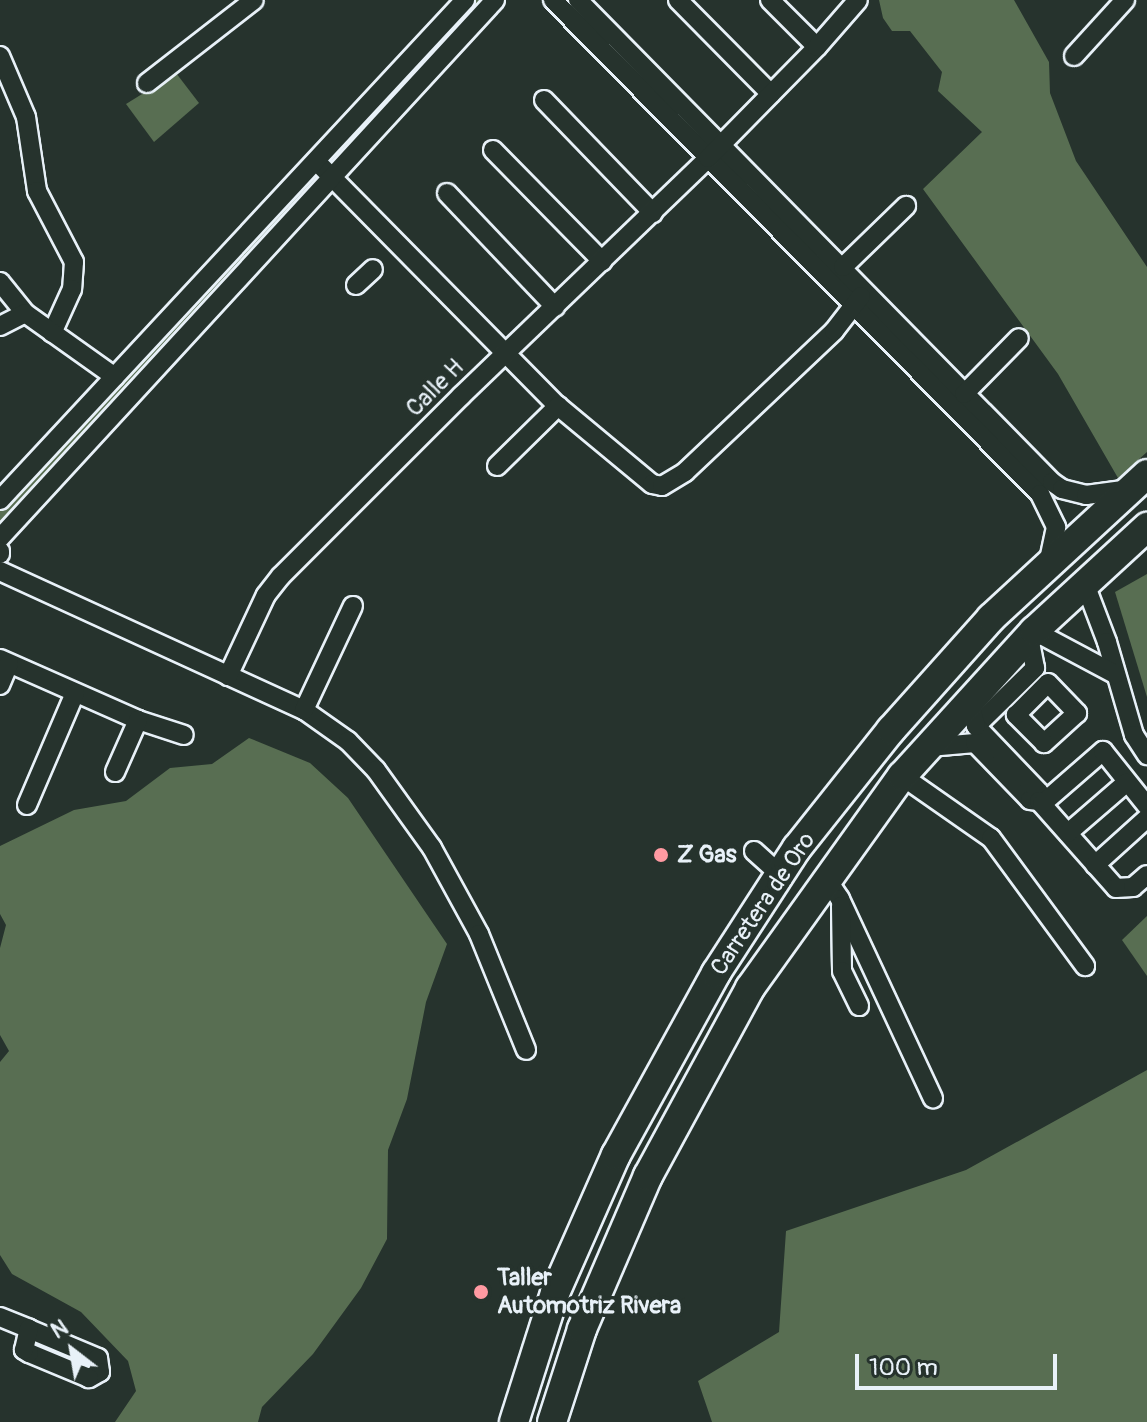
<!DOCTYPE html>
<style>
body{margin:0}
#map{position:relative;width:1147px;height:1422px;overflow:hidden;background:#26332d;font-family:Pangolin,sans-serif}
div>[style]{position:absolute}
.green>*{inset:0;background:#586e52}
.roads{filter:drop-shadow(2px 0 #e8f1f8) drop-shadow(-2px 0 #e8f1f8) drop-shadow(0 2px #e8f1f8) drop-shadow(0 -2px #e8f1f8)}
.minor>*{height:18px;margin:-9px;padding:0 9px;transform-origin:9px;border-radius:9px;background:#26332d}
.highway>*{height:28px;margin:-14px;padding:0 14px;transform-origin:14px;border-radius:14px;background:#26332d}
.dots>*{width:22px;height:22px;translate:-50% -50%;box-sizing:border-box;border:4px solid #26332d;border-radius:50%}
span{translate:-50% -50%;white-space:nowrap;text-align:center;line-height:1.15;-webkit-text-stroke:7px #26332d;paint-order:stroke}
.street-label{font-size:24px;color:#e8f1f8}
.poi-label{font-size:24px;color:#e8f1f8;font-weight:700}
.left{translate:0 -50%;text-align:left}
.north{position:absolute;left:32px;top:1310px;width:80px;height:80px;-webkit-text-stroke:6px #26332d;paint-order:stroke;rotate:329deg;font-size:22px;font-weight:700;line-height:32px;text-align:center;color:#e8f1f8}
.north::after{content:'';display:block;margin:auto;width:28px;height:36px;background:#e8f1f8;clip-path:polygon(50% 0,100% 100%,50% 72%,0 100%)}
.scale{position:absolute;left:855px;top:1354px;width:202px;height:36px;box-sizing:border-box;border:4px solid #e8f1f8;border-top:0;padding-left:10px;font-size:24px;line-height:28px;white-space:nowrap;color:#e8f1f8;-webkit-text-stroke:6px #26332d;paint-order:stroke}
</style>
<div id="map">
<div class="green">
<div style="clip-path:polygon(473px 0,488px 0,347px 146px,348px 140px)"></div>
<div style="clip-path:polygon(879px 0,1014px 0,1049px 62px,1050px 93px,1076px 161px,1147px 267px,1147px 452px,1118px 478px,1058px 374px,923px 189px,982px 132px,938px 91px,942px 72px,910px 31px,892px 31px,883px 18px)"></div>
<div style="clip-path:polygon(176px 73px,199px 103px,154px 142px,126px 104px)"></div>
<div style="clip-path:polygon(313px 182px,312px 192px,0 525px,0 510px,306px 184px)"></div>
<div style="clip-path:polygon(1147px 574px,1147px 697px,1115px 592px)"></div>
<div style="clip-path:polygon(249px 738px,310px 763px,348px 798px,447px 944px,426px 1002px,407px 1099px,388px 1150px,387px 1239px,361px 1288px,313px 1354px,262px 1407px,258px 1422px,115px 1422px,136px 1391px,128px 1361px,81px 1312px,12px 1274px,0 1255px,0 1062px,9px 1051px,0 1035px,0 948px,6px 925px,0 914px,0 846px,74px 810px,126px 801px,170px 768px,212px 764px)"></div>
<div style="clip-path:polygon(1147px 916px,1147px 976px,1122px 940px)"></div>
<div style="clip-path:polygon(1147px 1070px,1147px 1422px,712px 1422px,698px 1381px,779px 1332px,786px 1231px,966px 1170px)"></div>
</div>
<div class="roads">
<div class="minor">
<div style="left:553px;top:0;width:694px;rotate:45.41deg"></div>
<div style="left:1040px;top:494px;width:37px;rotate:64deg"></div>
<div style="left:1056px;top:527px;width:34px;rotate:102deg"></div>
<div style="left:578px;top:0;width:676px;rotate:45.48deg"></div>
<div style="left:1052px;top:482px;width:12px;rotate:35deg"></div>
<div style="left:1062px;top:489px;width:25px;rotate:14deg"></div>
<div style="left:1086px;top:495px;width:43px;rotate:-7.9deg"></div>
<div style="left:678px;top:0;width:132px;rotate:45.3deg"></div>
<div style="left:770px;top:0;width:66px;rotate:45deg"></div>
<div style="left:0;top:56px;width:66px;rotate:66.9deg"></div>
<div style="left:26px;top:117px;width:75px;rotate:81.5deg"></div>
<div style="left:37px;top:191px;width:80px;rotate:62.5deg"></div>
<div style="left:74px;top:262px;width:27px;rotate:94deg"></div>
<div style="left:72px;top:289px;width:48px;rotate:114.4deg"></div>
<div style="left:1074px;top:56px;width:76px;rotate:-47.7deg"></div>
<div style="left:147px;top:83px;width:135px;rotate:-37.8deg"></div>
<div style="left:544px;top:100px;width:157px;rotate:46deg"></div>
<div style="left:493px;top:150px;width:156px;rotate:45.5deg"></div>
<div style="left:317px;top:162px;width:343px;rotate:45.4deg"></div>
<div style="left:558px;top:406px;width:122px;rotate:39.7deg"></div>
<div style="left:652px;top:484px;width:10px;rotate:11deg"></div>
<div style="left:662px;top:486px;width:27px;rotate:-31deg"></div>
<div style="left:685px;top:472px;width:205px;rotate:-43.4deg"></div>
<div style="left:834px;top:331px;width:44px;rotate:-52.4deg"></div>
<div style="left:447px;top:193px;width:157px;rotate:46.5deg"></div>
<div style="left:843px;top:267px;width:88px;rotate:-44.1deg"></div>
<div style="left:0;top:282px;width:40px;rotate:51deg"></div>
<div style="left:25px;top:313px;width:110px;rotate:35.4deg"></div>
<div style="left:356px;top:285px;width:23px;rotate:-43deg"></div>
<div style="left:0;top:326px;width:28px;rotate:-27deg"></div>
<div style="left:964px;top:394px;width:78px;rotate:-45.5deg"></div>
<div style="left:497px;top:466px;width:86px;rotate:-44.5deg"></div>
<div style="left:0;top:500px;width:683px;rotate:-47.08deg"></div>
<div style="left:0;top:538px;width:731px;rotate:-47.38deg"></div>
<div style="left:0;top:551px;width:3px;rotate:90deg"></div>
<div style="left:0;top:571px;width:334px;rotate:24.6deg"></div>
<div style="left:304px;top:710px;width:54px;rotate:35.2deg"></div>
<div style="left:348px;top:741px;width:40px;rotate:46deg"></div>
<div style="left:376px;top:770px;width:96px;rotate:54.3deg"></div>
<div style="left:432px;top:848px;width:98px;rotate:61.3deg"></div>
<div style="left:479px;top:934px;width:125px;rotate:67.9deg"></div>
<div style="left:1085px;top:584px;width:62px;rotate:69.2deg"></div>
<div style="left:1107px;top:642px;width:97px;rotate:73.8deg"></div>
<div style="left:1134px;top:735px;width:24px;rotate:57deg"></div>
<div style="left:1034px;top:631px;width:92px;rotate:28deg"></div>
<div style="left:0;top:659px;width:151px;rotate:23.8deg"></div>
<div style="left:138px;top:720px;width:48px;rotate:18.1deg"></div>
<div style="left:228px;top:676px;width:89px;rotate:-64.9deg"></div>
<div style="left:266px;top:595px;width:24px;rotate:-52deg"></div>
<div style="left:281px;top:576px;width:255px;rotate:-45deg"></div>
<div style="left:461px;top:396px;width:343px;rotate:-43.9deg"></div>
<div style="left:708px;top:158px;width:156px;rotate:-45.5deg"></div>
<div style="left:817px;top:47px;width:62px;rotate:-48.9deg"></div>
<div style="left:1048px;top:683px;width:42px;rotate:46deg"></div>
<div style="left:1077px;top:713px;width:45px;rotate:137.7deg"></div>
<div style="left:1044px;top:743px;width:40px;rotate:-135deg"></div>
<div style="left:1016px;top:715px;width:45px;rotate:-45deg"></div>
<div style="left:0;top:685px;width:23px;rotate:-67deg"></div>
<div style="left:304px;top:710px;width:115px;rotate:-64.8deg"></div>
<div style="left:976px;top:726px;width:83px;rotate:-44.5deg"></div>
<div style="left:1035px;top:668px;width:32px;rotate:-101deg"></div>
<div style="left:929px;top:747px;width:46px;rotate:-5deg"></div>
<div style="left:975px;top:743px;width:79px;rotate:46deg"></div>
<div style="left:1030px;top:800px;width:9px;rotate:6deg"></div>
<div style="left:1039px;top:801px;width:9px;rotate:-90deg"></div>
<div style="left:1039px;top:792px;width:91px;rotate:-133.7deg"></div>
<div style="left:976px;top:726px;width:27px;rotate:-105deg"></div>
<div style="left:115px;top:772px;width:57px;rotate:-66.1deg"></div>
<div style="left:902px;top:776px;width:108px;rotate:34.9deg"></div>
<div style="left:991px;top:838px;width:159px;rotate:53.7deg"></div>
<div style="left:1039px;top:801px;width:116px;rotate:48.5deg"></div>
<div style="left:1116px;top:888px;width:17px;rotate:-3deg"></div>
<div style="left:1133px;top:887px;width:18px;rotate:-41deg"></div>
<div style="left:1042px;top:804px;width:81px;rotate:-41deg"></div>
<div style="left:1103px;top:751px;width:70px;rotate:51.3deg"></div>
<div style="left:27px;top:805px;width:122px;rotate:-66.8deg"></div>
<div style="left:1068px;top:833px;width:77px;rotate:-40.8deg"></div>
<div style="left:754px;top:851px;width:36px;rotate:42deg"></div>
<div style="left:1095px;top:865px;width:70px;rotate:-42.1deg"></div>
<div style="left:826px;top:878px;width:25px;rotate:56deg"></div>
<div style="left:840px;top:899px;width:220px;rotate:65deg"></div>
<div style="left:841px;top:906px;width:65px;rotate:89.1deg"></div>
<div style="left:842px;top:971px;width:39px;rotate:64deg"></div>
<div style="left:0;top:1317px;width:31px;rotate:22deg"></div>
<div style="left:29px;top:1329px;width:75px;rotate:22.8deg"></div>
<div style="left:98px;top:1358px;width:14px;rotate:82deg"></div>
<div style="left:100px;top:1372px;width:13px;rotate:151deg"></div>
<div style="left:89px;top:1378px;width:65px;rotate:-157.4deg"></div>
<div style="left:29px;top:1353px;width:6px;rotate:-149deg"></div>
<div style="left:24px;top:1350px;width:22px;rotate:-77deg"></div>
</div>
<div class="highway">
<div style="left:514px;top:1422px;width:135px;rotate:-72.4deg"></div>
<div style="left:555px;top:1293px;width:151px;rotate:-66.2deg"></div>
<div style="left:616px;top:1155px;width:208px;rotate:-61.2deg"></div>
<div style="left:716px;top:973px;width:149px;rotate:-57.1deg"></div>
<div style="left:797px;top:848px;width:151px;rotate:-51.5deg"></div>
<div style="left:891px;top:730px;width:150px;rotate:-48.2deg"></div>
<div style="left:991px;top:618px;width:212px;rotate:-42.7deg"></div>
<div style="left:552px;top:1422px;width:98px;rotate:-72.1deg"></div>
<div style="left:582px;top:1329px;width:167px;rotate:-66.7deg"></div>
<div style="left:648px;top:1176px;width:214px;rotate:-61.5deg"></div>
<div style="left:750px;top:988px;width:261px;rotate:-54.4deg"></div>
<div style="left:902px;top:776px;width:196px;rotate:-47.7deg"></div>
<div style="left:1034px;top:631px;width:154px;rotate:-42.6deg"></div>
</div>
</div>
<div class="dots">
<div style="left:661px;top:855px;background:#ff9aa2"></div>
<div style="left:481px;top:1292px;background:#ff9aa2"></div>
</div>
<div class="street-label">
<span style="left:435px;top:388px;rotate:-45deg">Calle H</span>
<span style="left:763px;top:904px;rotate:-56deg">Carretera de Oro</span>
</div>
<div class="poi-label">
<span class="left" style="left:677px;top:855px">Z Gas</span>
<span class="left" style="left:497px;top:1292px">Taller<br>Automotriz Rivera</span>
</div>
<div class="north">N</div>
<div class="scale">100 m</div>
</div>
